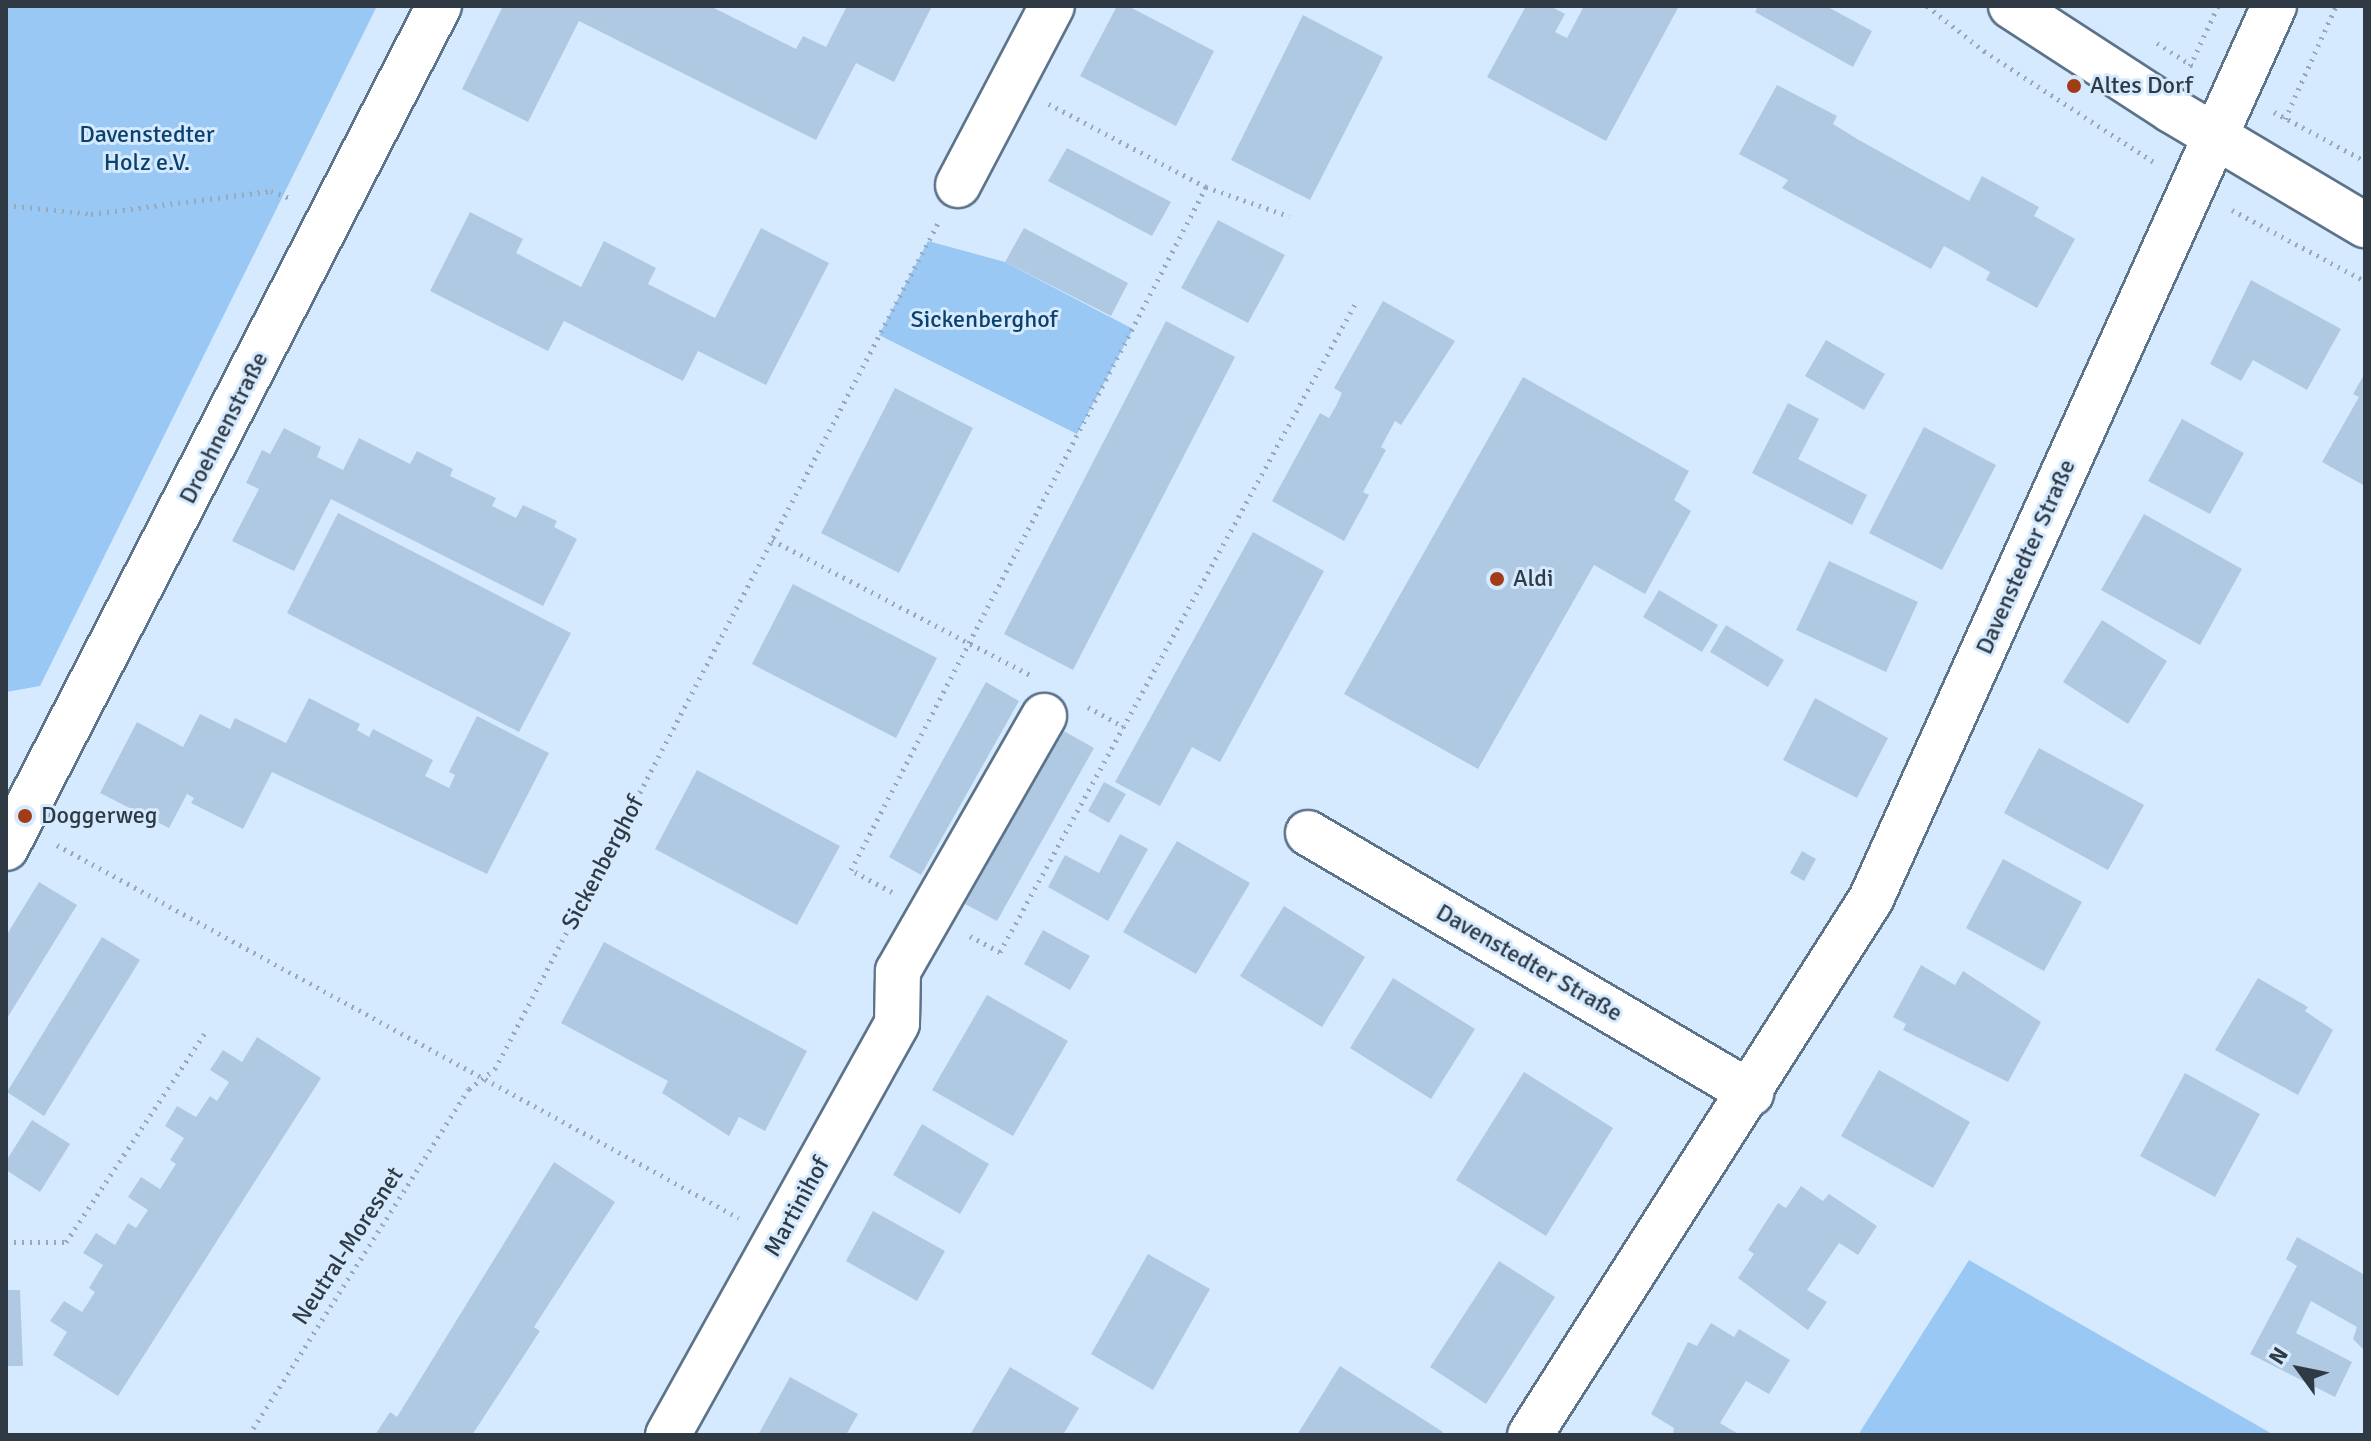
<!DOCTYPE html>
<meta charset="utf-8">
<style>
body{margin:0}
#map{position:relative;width:2371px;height:1441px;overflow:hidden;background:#d5eaff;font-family:Signika,sans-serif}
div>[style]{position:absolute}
.green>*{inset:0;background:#9ac8f5}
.building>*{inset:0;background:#b0c9e3}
.path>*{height:5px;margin-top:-2.5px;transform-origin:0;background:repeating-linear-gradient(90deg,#98a9ba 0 2px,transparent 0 8px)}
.roads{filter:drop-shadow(2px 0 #5c738a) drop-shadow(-2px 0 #5c738a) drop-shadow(0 2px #5c738a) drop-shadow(0 -2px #5c738a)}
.minor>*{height:44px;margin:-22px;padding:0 22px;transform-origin:22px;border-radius:22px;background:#fff}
.dots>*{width:22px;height:22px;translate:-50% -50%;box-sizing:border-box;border:4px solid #d5eaff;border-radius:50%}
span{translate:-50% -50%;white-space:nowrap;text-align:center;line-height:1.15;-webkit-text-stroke:6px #d5eaff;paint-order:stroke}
.poi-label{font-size:24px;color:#2f3a44}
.left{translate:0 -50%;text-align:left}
.park-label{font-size:24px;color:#0c416c}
.street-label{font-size:24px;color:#2f3a44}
.frame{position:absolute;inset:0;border:8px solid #2f3a44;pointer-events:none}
.north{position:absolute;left:2259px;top:1329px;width:80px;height:80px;-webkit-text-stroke:6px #d5eaff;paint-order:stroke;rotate:303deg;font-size:22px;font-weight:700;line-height:32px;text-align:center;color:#2f3a44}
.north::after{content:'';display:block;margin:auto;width:28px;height:36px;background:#2f3a44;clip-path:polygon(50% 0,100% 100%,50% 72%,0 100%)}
</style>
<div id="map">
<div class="green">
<div style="clip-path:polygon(6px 6px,377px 6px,40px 686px,6px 692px)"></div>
<div style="clip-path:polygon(928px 241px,1005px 262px,1133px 329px,1077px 434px,879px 335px)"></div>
<div style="clip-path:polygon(1969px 1260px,2274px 1435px,1858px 1435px)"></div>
</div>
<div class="building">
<div style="clip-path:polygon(503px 6px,710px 6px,796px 49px,803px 36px,826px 47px,847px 6px,932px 6px,894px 82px,856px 63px,816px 140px,579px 21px,528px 122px,462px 89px)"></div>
<div style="clip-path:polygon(1117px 6px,1128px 6px,1214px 51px,1176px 126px,1080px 76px)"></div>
<div style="clip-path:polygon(1526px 6px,1550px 6px,1565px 14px,1555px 32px,1567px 38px,1584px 6px,1679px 6px,1606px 141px,1487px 77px)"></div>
<div style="clip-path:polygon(1758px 6px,1826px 6px,1872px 31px,1853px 67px,1755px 12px)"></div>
<div style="clip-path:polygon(1303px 15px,1383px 57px,1310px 200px,1231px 160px)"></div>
<div style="clip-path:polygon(1777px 85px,1837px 116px,1833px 124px,1859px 140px,1969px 201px,1982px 176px,2039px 207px,2034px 216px,2075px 239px,2037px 308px,1986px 280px,1990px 272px,1944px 246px,1931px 269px,1782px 188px,1788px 180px,1739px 154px)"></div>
<div style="clip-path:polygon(1067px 148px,1171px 202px,1152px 236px,1048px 181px)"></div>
<div style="clip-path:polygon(470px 212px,523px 239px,516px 253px,581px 287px,604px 241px,656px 268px,648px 284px,715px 318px,761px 228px,829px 263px,766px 385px,698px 351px,683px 381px,564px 321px,548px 351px,430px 291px)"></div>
<div style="clip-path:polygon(1218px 220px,1285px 255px,1248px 323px,1181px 288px)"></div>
<div style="clip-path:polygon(1024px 228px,1128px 283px,1111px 316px,1005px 262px)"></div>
<div style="clip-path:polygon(2251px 280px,2341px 329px,2307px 390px,2253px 360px,2241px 381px,2210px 364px)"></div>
<div style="clip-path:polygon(1383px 301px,1455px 341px,1401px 425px,1395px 421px,1381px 447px,1386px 450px,1363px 492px,1369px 495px,1344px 541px,1272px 501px,1320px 413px,1329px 418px,1336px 406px,1342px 393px,1334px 388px)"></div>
<div style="clip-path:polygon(1166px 321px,1235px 357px,1073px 670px,1004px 634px)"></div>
<div style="clip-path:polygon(1826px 340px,1885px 374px,1864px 410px,1805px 376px)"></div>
<div style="clip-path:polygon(2365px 373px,2365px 486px,2322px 462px,2359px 397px,2353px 394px)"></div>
<div style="clip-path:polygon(1523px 377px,1689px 471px,1674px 500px,1691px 511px,1645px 594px,1594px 565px,1478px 769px,1344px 694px)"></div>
<div style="clip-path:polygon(895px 388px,973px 428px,899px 573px,821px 533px)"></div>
<div style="clip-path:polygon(1788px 403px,1819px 419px,1798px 459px,1867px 495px,1852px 525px,1752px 473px)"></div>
<div style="clip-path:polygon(2182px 419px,2244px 453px,2210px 514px,2148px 481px)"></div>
<div style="clip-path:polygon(1924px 427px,1996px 465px,1942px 570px,1869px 533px)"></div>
<div style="clip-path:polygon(284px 428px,321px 447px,317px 457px,343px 470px,359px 438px,410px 464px,417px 451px,453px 469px,450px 476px,496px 498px,492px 506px,516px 518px,523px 505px,557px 521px,554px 527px,577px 539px,543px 606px,331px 499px,294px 571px,232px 541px,259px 489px,246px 483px,262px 450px,270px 454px)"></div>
<div style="clip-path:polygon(338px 513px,571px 633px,519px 732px,287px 613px)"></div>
<div style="clip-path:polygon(2144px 514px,2242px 569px,2200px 645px,2101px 590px)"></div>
<div style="clip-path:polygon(1253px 532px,1324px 571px,1220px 762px,1192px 747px,1160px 806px,1115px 782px)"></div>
<div style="clip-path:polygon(1829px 561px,1918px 602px,1886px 672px,1796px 630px)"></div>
<div style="clip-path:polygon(793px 584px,937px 658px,896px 738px,752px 664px)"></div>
<div style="clip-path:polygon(1659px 590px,1718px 625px,1702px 652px,1643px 617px)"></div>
<div style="clip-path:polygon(2102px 620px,2167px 661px,2128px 724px,2063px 682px)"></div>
<div style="clip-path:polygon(1726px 625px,1784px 660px,1768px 687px,1710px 652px)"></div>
<div style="clip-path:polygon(986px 682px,1019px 701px,921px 875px,889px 857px)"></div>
<div style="clip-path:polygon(309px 698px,360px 724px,357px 730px,369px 737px,373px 729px,433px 760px,425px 776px,449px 788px,455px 775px,449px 772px,477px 716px,549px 753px,487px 874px,272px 772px,243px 829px,191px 803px,194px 798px,187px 794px,169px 828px,100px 793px,137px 722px,183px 747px,200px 714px,230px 729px,235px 718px,286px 743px)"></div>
<div style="clip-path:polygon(1815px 698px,1888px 738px,1857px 798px,1783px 760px)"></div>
<div style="clip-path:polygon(1062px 730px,1094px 748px,997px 921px,965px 904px)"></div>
<div style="clip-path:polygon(2039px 748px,2144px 805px,2108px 870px,2004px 813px)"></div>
<div style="clip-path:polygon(697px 770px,840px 846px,797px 925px,655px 849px)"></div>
<div style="clip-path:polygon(1104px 782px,1126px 794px,1109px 823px,1088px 811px)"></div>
<div style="clip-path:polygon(1120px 834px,1148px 849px,1108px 921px,1048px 887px,1065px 855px,1099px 873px)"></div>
<div style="clip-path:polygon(1177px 841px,1250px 883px,1196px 974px,1123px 932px)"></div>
<div style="clip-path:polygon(1802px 851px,1816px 859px,1804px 881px,1790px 873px)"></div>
<div style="clip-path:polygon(2003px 859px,2082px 902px,2044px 971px,1966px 928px)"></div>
<div style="clip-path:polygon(39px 882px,77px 905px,6px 1020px,6px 936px)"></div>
<div style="clip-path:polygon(1284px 906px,1365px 957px,1322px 1027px,1240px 976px)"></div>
<div style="clip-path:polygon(1043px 930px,1090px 956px,1070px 990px,1024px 964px)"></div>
<div style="clip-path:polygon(102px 937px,140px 960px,44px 1116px,7px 1092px)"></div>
<div style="clip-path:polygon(604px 942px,807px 1051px,765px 1131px,739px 1117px,729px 1136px,662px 1093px,668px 1081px,561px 1023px)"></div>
<div style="clip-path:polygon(1921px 965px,1955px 985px,1963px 971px,2041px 1022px,2008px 1082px,1903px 1030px,1906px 1024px,1893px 1017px)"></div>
<div style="clip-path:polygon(1393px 978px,1475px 1029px,1431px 1099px,1350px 1048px)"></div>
<div style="clip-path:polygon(2258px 978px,2308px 1007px,2305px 1011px,2333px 1030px,2298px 1095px,2215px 1050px)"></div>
<div style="clip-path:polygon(987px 995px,1068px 1041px,1013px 1136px,932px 1090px)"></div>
<div style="clip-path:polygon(257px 1037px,321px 1078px,118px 1396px,53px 1355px,67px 1332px,50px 1321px,64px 1301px,82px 1312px,95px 1292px,89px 1288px,103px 1265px,83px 1253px,96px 1233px,115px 1245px,128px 1223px,136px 1228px,148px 1210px,128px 1197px,141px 1177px,160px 1189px,176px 1164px,170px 1160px,184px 1138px,165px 1126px,177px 1106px,196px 1117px,210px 1096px,217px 1101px,229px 1082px,210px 1070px,223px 1050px,242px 1062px)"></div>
<div style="clip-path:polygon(1879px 1070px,1970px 1122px,1933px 1188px,1841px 1136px)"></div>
<div style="clip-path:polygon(1524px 1072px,1613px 1128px,1546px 1236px,1456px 1180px)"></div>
<div style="clip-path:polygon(2185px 1073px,2260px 1114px,2215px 1197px,2140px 1156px)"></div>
<div style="clip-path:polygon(32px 1120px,70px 1144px,40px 1192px,6px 1170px,6px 1161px)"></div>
<div style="clip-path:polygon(922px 1124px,989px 1164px,960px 1214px,893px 1175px)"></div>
<div style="clip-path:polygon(554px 1162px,615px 1202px,534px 1327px,540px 1331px,472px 1435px,375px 1435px,390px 1412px,397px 1417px)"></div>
<div style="clip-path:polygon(1801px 1186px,1823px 1201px,1829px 1194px,1877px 1226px,1858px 1255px,1839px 1243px,1807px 1290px,1827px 1302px,1808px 1330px,1738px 1278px,1754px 1254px,1748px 1250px,1778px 1203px,1786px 1208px)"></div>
<div style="clip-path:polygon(873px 1211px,945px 1251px,917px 1301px,846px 1261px)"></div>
<div style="clip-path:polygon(2297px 1237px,2365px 1275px,2365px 1351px,2353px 1339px,2357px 1327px,2311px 1301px,2296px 1333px,2352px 1362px,2335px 1397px,2250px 1354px,2297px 1266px,2286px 1259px)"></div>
<div style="clip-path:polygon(1148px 1254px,1210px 1289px,1153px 1390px,1091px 1354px)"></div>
<div style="clip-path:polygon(1499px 1261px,1555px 1297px,1486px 1404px,1430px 1367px)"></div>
<div style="clip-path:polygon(6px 1290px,20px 1290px,23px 1366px,6px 1366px)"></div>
<div style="clip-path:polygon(1711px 1323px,1734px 1337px,1739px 1329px,1790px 1360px,1769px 1394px,1746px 1381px,1720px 1423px,1740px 1435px,1673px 1435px,1674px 1428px,1651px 1414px,1688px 1342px,1697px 1346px)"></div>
<div style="clip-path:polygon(1340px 1366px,1443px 1432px,1441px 1435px,1297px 1435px)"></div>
<div style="clip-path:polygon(1010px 1367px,1079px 1408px,1063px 1435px,970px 1435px)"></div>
<div style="clip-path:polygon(790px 1377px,858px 1414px,846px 1435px,758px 1435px)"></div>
</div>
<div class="path">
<div style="left:1927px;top:6px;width:73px;rotate:38.3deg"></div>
<div style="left:1984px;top:51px;width:204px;rotate:33.2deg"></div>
<div style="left:2157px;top:43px;width:46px;rotate:32.7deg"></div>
<div style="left:2190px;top:66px;width:66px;rotate:-65deg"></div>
<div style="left:2274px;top:112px;width:103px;rotate:28.3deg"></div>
<div style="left:2285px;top:119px;width:124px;rotate:-65.7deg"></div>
<div style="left:1206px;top:187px;width:88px;rotate:19.3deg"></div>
<div style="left:6px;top:205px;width:85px;rotate:6deg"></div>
<div style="left:91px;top:214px;width:181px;rotate:-7.3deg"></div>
<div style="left:271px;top:191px;width:20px;rotate:20deg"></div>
<div style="left:2232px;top:210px;width:151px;rotate:28.1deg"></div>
<div style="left:772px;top:540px;width:291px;rotate:27.6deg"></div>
<div style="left:1088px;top:707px;width:41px;rotate:29.1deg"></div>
<div style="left:57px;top:845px;width:777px;rotate:28.68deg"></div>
<div style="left:892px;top:892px;width:47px;rotate:-151.8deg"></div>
<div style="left:851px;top:870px;width:770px;rotate:-62.54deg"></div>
<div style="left:1206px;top:187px;width:178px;rotate:-152.1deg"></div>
<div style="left:970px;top:936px;width:34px;rotate:28deg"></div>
<div style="left:1000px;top:952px;width:739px;rotate:-61.28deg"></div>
<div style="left:6px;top:1242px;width:60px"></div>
<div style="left:66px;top:1242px;width:253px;rotate:-56.4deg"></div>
<div style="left:249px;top:1435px;width:410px;rotate:-57.6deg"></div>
<div style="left:469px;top:1089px;width:33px;rotate:-38deg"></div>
<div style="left:495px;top:1069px;width:957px;rotate:-62.36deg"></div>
</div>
<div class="roads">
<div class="minor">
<div style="left:2011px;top:6px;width:191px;rotate:33deg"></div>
<div style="left:2171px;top:110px;width:226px;rotate:30.7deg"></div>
<div style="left:958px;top:185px;width:202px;rotate:-62.3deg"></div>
<div style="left:1308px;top:833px;width:514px;rotate:30.41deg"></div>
<div style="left:6px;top:848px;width:947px;rotate:-62.79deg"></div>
<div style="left:668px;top:1435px;width:471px;rotate:-60.9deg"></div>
<div style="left:897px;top:1023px;width:52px;rotate:-88.9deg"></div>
<div style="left:898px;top:971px;width:294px;rotate:-60.2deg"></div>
<div style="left:1530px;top:1435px;width:635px;rotate:-57.54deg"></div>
<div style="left:1871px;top:899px;width:980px;rotate:-65.71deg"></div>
</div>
</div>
<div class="dots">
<div style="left:2074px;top:86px;background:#a23c17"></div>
<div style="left:1497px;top:579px;background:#a23c17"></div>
<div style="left:25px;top:816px;background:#a23c17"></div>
</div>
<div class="poi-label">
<span class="left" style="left:2090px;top:86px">Altes Dorf</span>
<span class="left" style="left:1513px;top:579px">Aldi</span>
<span class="left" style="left:41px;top:816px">Doggerweg</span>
</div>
<div class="park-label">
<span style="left:147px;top:149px">Davenstedter<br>Holz e.V.</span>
<span style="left:984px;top:320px">Sickenberghof</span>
</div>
<div class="street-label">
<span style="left:224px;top:428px;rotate:-63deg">Droehnenstraße</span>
<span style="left:2026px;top:557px;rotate:-66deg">Davenstedter Straße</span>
<span style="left:603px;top:863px;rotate:-62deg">Sickenberghof</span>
<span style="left:1529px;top:963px;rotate:30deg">Davenstedter Straße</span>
<span style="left:797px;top:1207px;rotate:-61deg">Martinihof</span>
<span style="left:348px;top:1246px;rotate:-57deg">Neutral-Moresnet</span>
</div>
<div class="frame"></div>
<div class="north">N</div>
</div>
